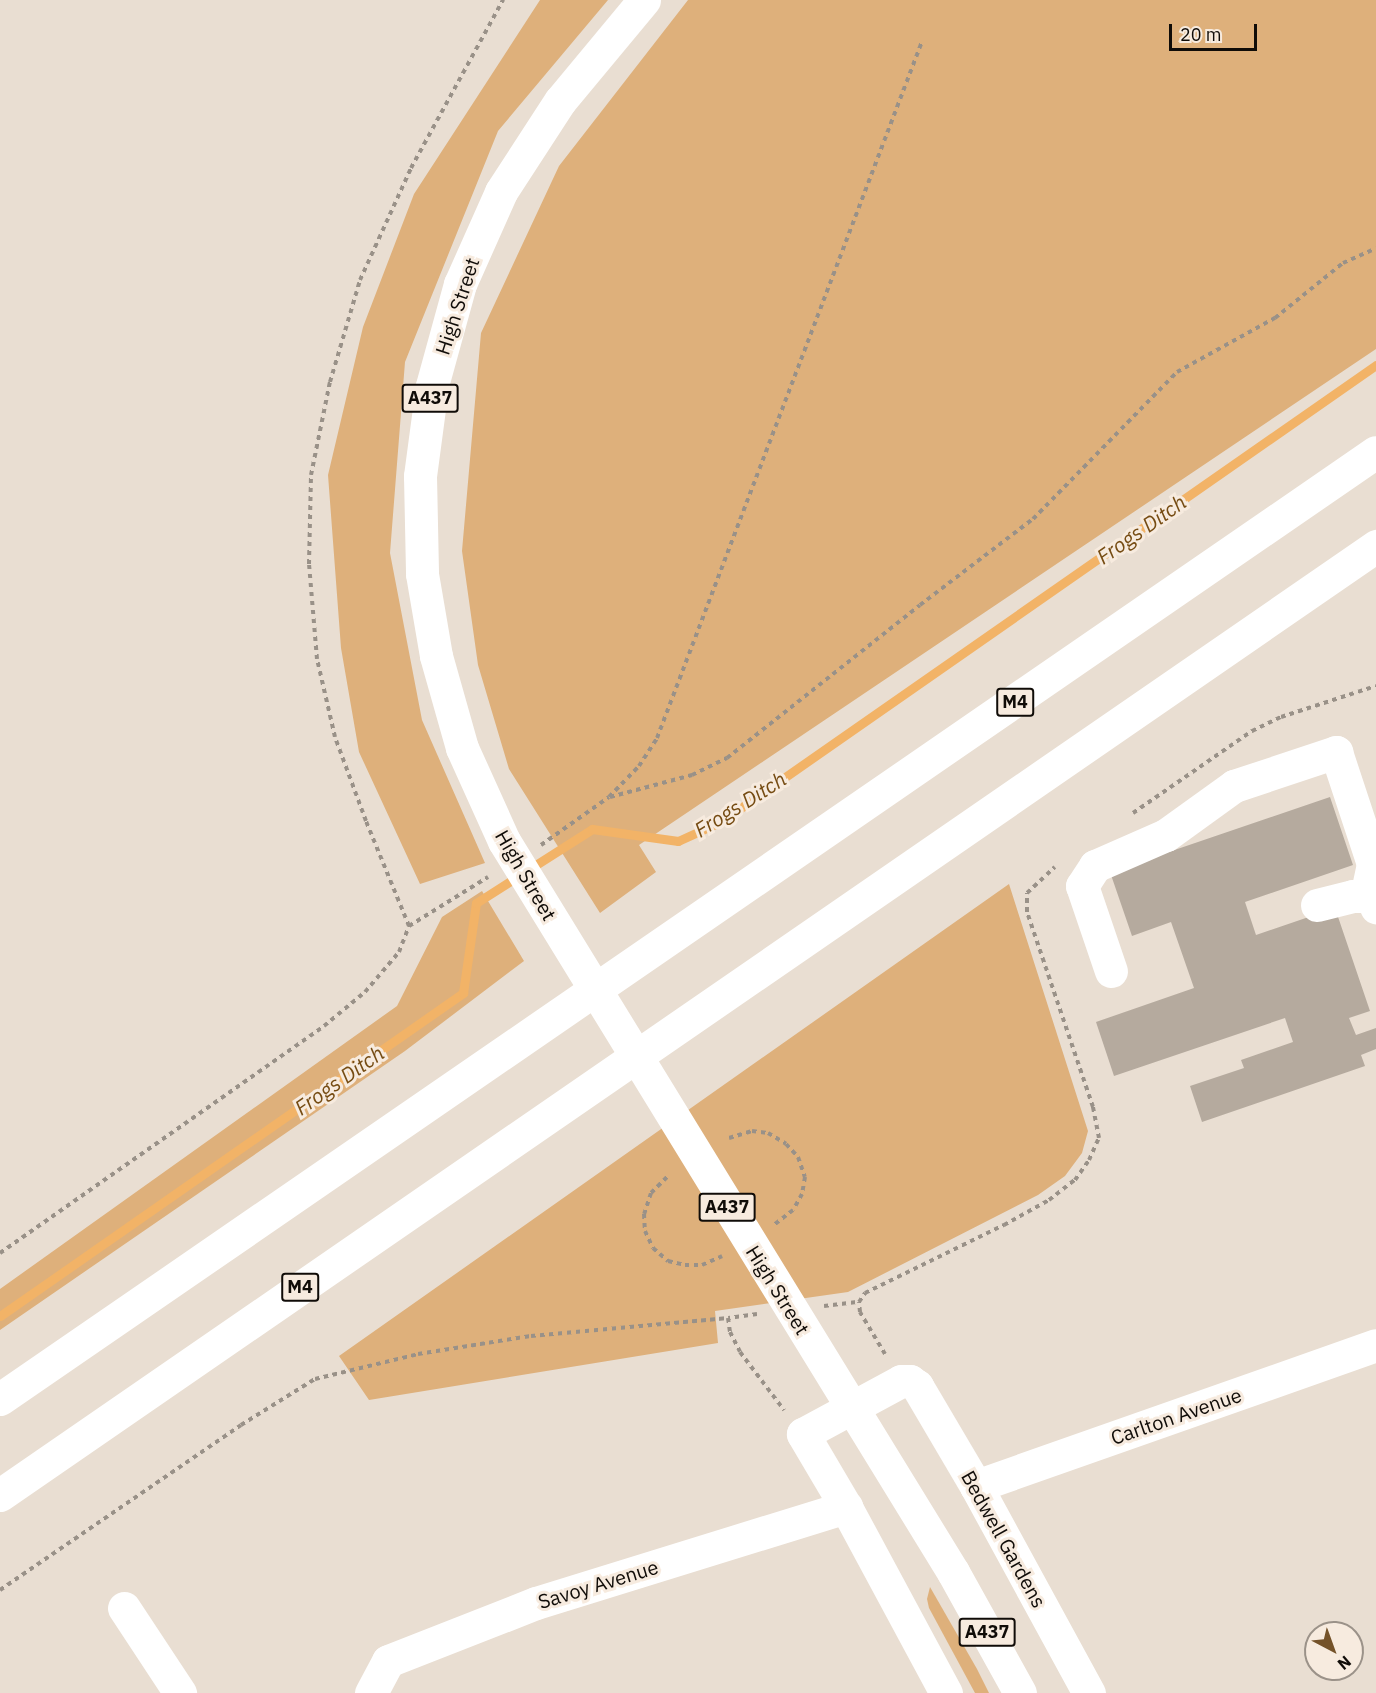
<!DOCTYPE html>
<style>
body{margin:0}
#map{position:relative;width:1376px;height:1693px;overflow:hidden;background:#e9ded2;font-family:"IBM Plex Sans",sans-serif}
div>[style]{position:absolute}
.green>*{inset:0;background:#deb07b}
.stream>*{height:9px;margin:-4.5px;padding:0 4.5px;transform-origin:4.5px;border-radius:4.5px;background:#f2b367}
.building>*{inset:0;background:#b5aa9e}
.path>*{height:4px;margin-top:-2px;transform-origin:0;background:repeating-linear-gradient(90deg,#999188 0 4.5px,transparent 0 9px)}
.minor>*{height:33px;margin:-16.5px;padding:0 16.5px;transform-origin:16.5px;border-radius:16.5px;background:#fff}
.major>*{height:33px;margin:-16.5px;padding:0 16.5px;transform-origin:16.5px;border-radius:16.5px;background:#fff}
.highway>*{height:33px;margin:-16.5px;padding:0 16.5px;transform-origin:16.5px;border-radius:16.5px;background:#fff}
span{translate:-50% -50%;white-space:nowrap;text-align:center;line-height:1.15;-webkit-text-stroke:6px #f7ebdf;paint-order:stroke}
.shield-label span{padding:2px 4px;background:#f7ebdf;border:2px solid;border-radius:4px;-webkit-text-stroke-width:0}
.shield-label{font-size:18px;color:#100c08;font-weight:700}
.street-label{font-size:20px;color:#100c08}
.water-label{font-size:21px;color:#764c13;font-style:italic}
.north{position:absolute;left:1304px;top:1621px;width:60px;height:60px;box-sizing:border-box;background:#f7ebdf;border:2px solid #9b9289;border-radius:50%;rotate:139deg;font-size:16px;font-weight:700;line-height:24px;text-align:center;color:#100c08}
.north::after{content:'';display:block;margin:auto;width:21px;height:27px;background:#745229;clip-path:polygon(50% 0,100% 100%,50% 72%,0 100%)}
.scale{position:absolute;left:1169px;top:24px;width:88px;height:27px;box-sizing:border-box;border:3px solid #100c08;border-top:0;padding-left:8px;font-size:18px;line-height:21px;white-space:nowrap;color:#100c08;-webkit-text-stroke:4px #f7ebdf;paint-order:stroke}
</style>
<div id="map">
<div class="green">
<div style="clip-path:polygon(540px 0,608px 0,498px 131px,405px 362px,390px 553px,422px 720px,485px 863px,420px 884px,359px 752px,341px 648px,328px 475px,363px 327px,414px 194px)"></div>
<div style="clip-path:polygon(688px 0,1376px 0,1376px 349px,639px 845px,656px 872px,600px 913px,509px 769px,478px 665px,462px 551px,481px 333px,559px 166px)"></div>
<div style="clip-path:polygon(1009px 884px,1088px 1131px,1082px 1153px,1065px 1176px,1038px 1195px,848px 1292px,715px 1311px,718px 1343px,369px 1400px,339px 1356px)"></div>
<div style="clip-path:polygon(482px 891px,524px 961px,405px 1051px,0 1330px,0 1289px,397px 1006px,442px 917px)"></div>
<div style="clip-path:polygon(930px 1587px,977px 1669px,989px 1693px,975px 1693px,929px 1608px,927px 1599px)"></div>
</div>
<div class="stream">
<div style="left:0;top:1316px;width:565px;rotate:-34.9deg"></div>
<div style="left:463px;top:993px;width:91px;rotate:-81.8deg"></div>
<div style="left:476px;top:903px;width:138px;rotate:-32.5deg"></div>
<div style="left:592px;top:829px;width:87px;rotate:7.9deg"></div>
<div style="left:678px;top:841px;width:48px;rotate:-24.4deg"></div>
<div style="left:722px;top:821px;width:797px;rotate:-34.89deg"></div>
</div>
<div class="building">
<div style="clip-path:polygon(1330px 797px,1353px 865px,1245px 902px,1256px 935px,1335px 908px,1370px 1011px,1349px 1018px,1356px 1035px,1376px 1028px,1376px 1049px,1361px 1055px,1365px 1066px,1202px 1122px,1190px 1086px,1244px 1068px,1241px 1060px,1293px 1042px,1285px 1018px,1114px 1076px,1096px 1022px,1194px 988px,1171px 922px,1132px 936px,1110px 872px)"></div>
</div>
<div class="path">
<div style="left:610px;top:797px;width:85px;rotate:-15deg"></div>
<div style="left:692px;top:775px;width:39px;rotate:-26deg"></div>
<div style="left:727px;top:758px;width:246px;rotate:-38.4deg"></div>
<div style="left:920px;top:605px;width:142px;rotate:-37.3deg"></div>
<div style="left:1033px;top:519px;width:206px;rotate:-45.6deg"></div>
<div style="left:1177px;top:372px;width:112px;rotate:-28.9deg"></div>
<div style="left:1275px;top:318px;width:87px;rotate:-39deg"></div>
<div style="left:1343px;top:263px;width:36px;rotate:-24deg"></div>
<div style="left:1133px;top:813px;width:145px;rotate:-34.6deg"></div>
<div style="left:1252px;top:731px;width:32px;rotate:-26deg"></div>
<div style="left:1281px;top:717px;width:100px;rotate:-18.1deg"></div>
<div style="left:541px;top:845px;width:83px;rotate:-35.2deg"></div>
<div style="left:609px;top:797px;width:43px;rotate:-45.9deg"></div>
<div style="left:639px;top:766px;width:33px;rotate:-57deg"></div>
<div style="left:657px;top:738px;width:743px;rotate:-69.17deg"></div>
<div style="left:409px;top:926px;width:93px;rotate:-31.8deg"></div>
<div style="left:729px;top:1138px;width:24px;rotate:-17deg"></div>
<div style="left:752px;top:1131px;width:16px;rotate:7deg"></div>
<div style="left:768px;top:1133px;width:21px;rotate:31deg"></div>
<div style="left:786px;top:1144px;width:18px;rotate:47deg"></div>
<div style="left:798px;top:1157px;width:21px;rotate:71deg"></div>
<div style="left:805px;top:1177px;width:17px;rotate:100deg"></div>
<div style="left:802px;top:1194px;width:18px;rotate:119deg"></div>
<div style="left:793px;top:1210px;width:23px;rotate:142deg"></div>
<div style="left:667px;top:1177px;width:23px;rotate:135deg"></div>
<div style="left:651px;top:1193px;width:22px;rotate:108deg"></div>
<div style="left:644px;top:1214px;width:17px;rotate:87deg"></div>
<div style="left:645px;top:1231px;width:19px;rotate:65deg"></div>
<div style="left:653px;top:1248px;width:20px;rotate:41deg"></div>
<div style="left:668px;top:1261px;width:17px;rotate:13deg"></div>
<div style="left:685px;top:1265px;width:17px"></div>
<div style="left:702px;top:1265px;width:22px;rotate:-24deg"></div>
<div style="left:0;top:1253px;width:396px;rotate:-35deg"></div>
<div style="left:324px;top:1026px;width:53px;rotate:-39.7deg"></div>
<div style="left:365px;top:992px;width:52px;rotate:-49.6deg"></div>
<div style="left:399px;top:952px;width:28px;rotate:-69deg"></div>
<div style="left:409px;top:926px;width:113px;rotate:-112.3deg"></div>
<div style="left:366px;top:821px;width:90px;rotate:-110.3deg"></div>
<div style="left:335px;top:737px;width:80px;rotate:-103deg"></div>
<div style="left:317px;top:659px;width:95px;rotate:-94.8deg"></div>
<div style="left:309px;top:564px;width:89px;rotate:-88.7deg"></div>
<div style="left:311px;top:475px;width:95px;rotate:-78.5deg"></div>
<div style="left:330px;top:382px;width:106px;rotate:-73.6deg"></div>
<div style="left:360px;top:280px;width:123px;rotate:-65.5deg"></div>
<div style="left:411px;top:168px;width:192px;rotate:-61.3deg"></div>
<div style="left:824px;top:1306px;width:35px;rotate:-7deg"></div>
<div style="left:757px;top:1314px;width:29px;rotate:172deg"></div>
<div style="left:728px;top:1318px;width:14px;rotate:82deg"></div>
<div style="left:730px;top:1332px;width:22px;rotate:63deg"></div>
<div style="left:740px;top:1352px;width:73px;rotate:52.8deg"></div>
<div style="left:885px;top:1354px;width:49px;rotate:-120.8deg"></div>
<div style="left:860px;top:1312px;width:10px;rotate:-96deg"></div>
<div style="left:859px;top:1302px;width:11px;rotate:-56deg"></div>
<div style="left:865px;top:1293px;width:155px;rotate:-26.1deg"></div>
<div style="left:1004px;top:1225px;width:51px;rotate:-29.1deg"></div>
<div style="left:1049px;top:1200px;width:33px;rotate:-38deg"></div>
<div style="left:1075px;top:1180px;width:24px;rotate:-55deg"></div>
<div style="left:1089px;top:1160px;width:24px;rotate:-66deg"></div>
<div style="left:1099px;top:1138px;width:32px;rotate:-101deg"></div>
<div style="left:1093px;top:1107px;width:206px;rotate:-108.7deg"></div>
<div style="left:1027px;top:912px;width:19px;rotate:-90deg"></div>
<div style="left:1027px;top:893px;width:38px;rotate:-43deg"></div>
<div style="left:0;top:1590px;width:292px;rotate:-34.4deg"></div>
<div style="left:241px;top:1425px;width:87px;rotate:-31.9deg"></div>
<div style="left:315px;top:1379px;width:106px;rotate:-13.6deg"></div>
<div style="left:418px;top:1354px;width:114px;rotate:-9.1deg"></div>
<div style="left:531px;top:1336px;width:198px;rotate:-5.2deg"></div>
</div>
<div class="minor">
<div style="left:1317px;top:905px;width:37px;rotate:-14deg"></div>
<div style="left:1353px;top:896px;width:19px"></div>
<div style="left:1111px;top:971px;width:90px;rotate:-108.8deg"></div>
<div style="left:1082px;top:886px;width:24px;rotate:-57deg"></div>
<div style="left:1095px;top:866px;width:77px;rotate:-23.6deg"></div>
<div style="left:1166px;top:835px;width:84px;rotate:-35.8deg"></div>
<div style="left:1234px;top:786px;width:108px;rotate:-18.4deg"></div>
<div style="left:1336px;top:752px;width:118px;rotate:71.7deg"></div>
<div style="left:1373px;top:864px;width:24px;rotate:102deg"></div>
<div style="left:1368px;top:887px;width:22px;rotate:68deg"></div>
<div style="left:976px;top:1486px;width:424px;rotate:-19.4deg"></div>
<div style="left:124px;top:1608px;width:102px;rotate:56.6deg"></div>
<div style="left:371px;top:1693px;width:36px;rotate:-62deg"></div>
<div style="left:388px;top:1661px;width:159px;rotate:-21.4deg"></div>
<div style="left:536px;top:1603px;width:325px;rotate:-17.2deg"></div>
<div style="left:946px;top:1693px;width:211px;rotate:-118.3deg"></div>
<div style="left:846px;top:1507px;width:85px;rotate:-120.5deg"></div>
<div style="left:803px;top:1434px;width:111px;rotate:-28.4deg"></div>
<div style="left:901px;top:1381px;width:9px"></div>
<div style="left:910px;top:1381px;width:9px;rotate:36deg"></div>
<div style="left:917px;top:1386px;width:116px;rotate:59.5deg"></div>
<div style="left:976px;top:1486px;width:236px;rotate:61.4deg"></div>
</div>
<div class="major">
<div style="left:644px;top:0;width:131px;rotate:129.7deg"></div>
<div style="left:560px;top:101px;width:108px;rotate:123deg"></div>
<div style="left:501px;top:192px;width:101px;rotate:114deg"></div>
<div style="left:460px;top:284px;width:106px;rotate:105.4deg"></div>
<div style="left:432px;top:386px;width:91px;rotate:97.6deg"></div>
<div style="left:420px;top:476px;width:98px;rotate:88.8deg"></div>
<div style="left:422px;top:574px;width:83px;rotate:80.3deg"></div>
<div style="left:436px;top:656px;width:96px;rotate:74.2deg"></div>
<div style="left:462px;top:748px;width:102px;rotate:65.7deg"></div>
<div style="left:504px;top:841px;width:858px;rotate:58.44deg"></div>
<div style="left:953px;top:1572px;width:138px;rotate:61deg"></div>
</div>
<div class="highway">
<div style="left:0;top:1399px;width:1670px;rotate:-34.54deg"></div>
<div style="left:0;top:1495px;width:1672px;rotate:-34.59deg"></div>
</div>
<div class="shield-label">
<span style="left:430px;top:398px">A437</span>
<span style="left:1015px;top:702px">M4</span>
<span style="left:727px;top:1207px">A437</span>
<span style="left:300px;top:1287px">M4</span>
<span style="left:987px;top:1632px">A437</span>
</div>
<div class="street-label">
<span style="left:457px;top:306px;rotate:-72deg">High Street</span>
<span style="left:526px;top:875px;rotate:60deg">High Street</span>
<span style="left:778px;top:1290px;rotate:58deg">High Street</span>
<span style="left:1176px;top:1416px;rotate:-19deg">Carlton Avenue</span>
<span style="left:1004px;top:1539px;rotate:61deg">Bedwell Gardens</span>
<span style="left:598px;top:1584px;rotate:-17deg">Savoy Avenue</span>
</div>
<div class="water-label">
<span style="left:1141px;top:529px;rotate:-35deg">Frogs Ditch</span>
<span style="left:740px;top:804px;rotate:-32deg">Frogs Ditch</span>
<span style="left:339px;top:1080px;rotate:-35deg">Frogs Ditch</span>
</div>
<div class="north">N</div>
<div class="scale">20 m</div>
</div>
